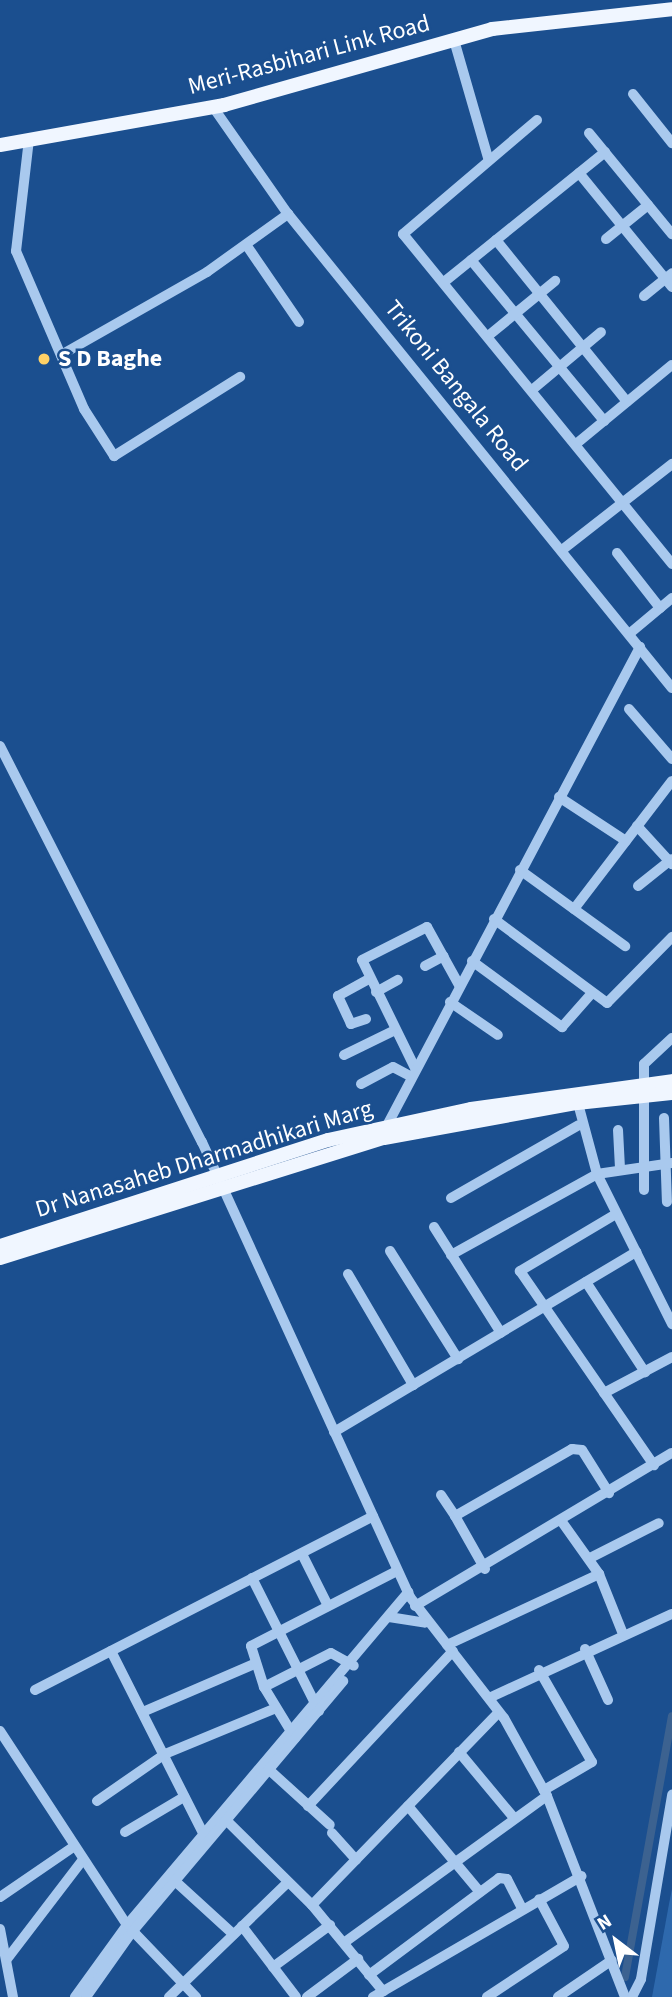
<!DOCTYPE html>
<style>
body{margin:0}
#map{position:relative;width:672px;height:1997px;overflow:hidden;background:#1b4f8f;font-family:"Source Sans 3",sans-serif}
div>[style]{position:absolute}
.green>*{inset:0;background:#2e69ad}
.canal>*{height:8px;margin:-4px;padding:0 4px;transform-origin:4px;border-radius:4px;background:#3c6290}
.minor>*{height:10px;margin:-5px;padding:0 5px;transform-origin:5px;border-radius:5px;background:#a9c9ee}
.major>*{height:14px;margin:-7px;padding:0 7px;transform-origin:7px;border-radius:7px;background:#f0f6ff}
.dots>*{width:19px;height:19px;translate:-50% -50%;box-sizing:border-box;border:4px solid #1b4f8f;border-radius:50%}
span{translate:-50% -50%;white-space:nowrap;text-align:center;line-height:1.15;-webkit-text-stroke:5px #1b4f8f;paint-order:stroke}
.street-label{font-size:24px;color:#fff}
.poi-label{font-size:24px;color:#fff;font-weight:700}
.left{translate:0 -50%;text-align:left}
.north{position:absolute;left:581px;top:1906px;width:70px;height:70px;-webkit-text-stroke:5px #1b4f8f;paint-order:stroke;rotate:328deg;font-size:19px;font-weight:700;line-height:28px;text-align:center;color:#fff}
.north::after{content:'';display:block;margin:auto;width:24px;height:32px;background:#fff;clip-path:polygon(50% 0,100% 100%,50% 72%,0 100%)}
</style>
<div id="map">
<div class="green">
<div style="clip-path:polygon(672px 1889px,672px 1997px,652px 1997px,669px 1904px)"></div>
</div>
<div class="canal">
<div style="left:625px;top:1977px;width:265px;rotate:-79.8deg"></div>
</div>
<div class="minor">
<div style="left:454px;top:40px;width:123px;rotate:73.9deg"></div>
<div style="left:633px;top:94px;width:63px;rotate:51.5deg"></div>
<div style="left:213px;top:107px;width:131px;rotate:55deg"></div>
<div style="left:288px;top:214px;width:610px;rotate:50.99deg"></div>
<div style="left:537px;top:120px;width:176px;rotate:139.6deg"></div>
<div style="left:403px;top:234px;width:426px;rotate:50.8deg"></div>
<div style="left:589px;top:133px;width:131px;rotate:50.6deg"></div>
<div style="left:29px;top:139px;width:113px;rotate:96.6deg"></div>
<div style="left:16px;top:251px;width:172px;rotate:66.7deg"></div>
<div style="left:84px;top:409px;width:56px;rotate:57.4deg"></div>
<div style="left:114px;top:456px;width:149px;rotate:-32.1deg"></div>
<div style="left:579px;top:173px;width:147px;rotate:50.8deg"></div>
<div style="left:606px;top:239px;width:54px;rotate:-39deg"></div>
<div style="left:496px;top:240px;width:208px;rotate:51deg"></div>
<div style="left:247px;top:246px;width:92px;rotate:55.6deg"></div>
<div style="left:471px;top:260px;width:209px;rotate:50.4deg"></div>
<div style="left:444px;top:282px;width:207px;rotate:-38.9deg"></div>
<div style="left:644px;top:296px;width:36px;rotate:-39deg"></div>
<div style="left:488px;top:336px;width:87px;rotate:-39.4deg"></div>
<div style="left:61px;top:355px;width:168px;rotate:-29.6deg"></div>
<div style="left:207px;top:272px;width:100px;rotate:-35.6deg"></div>
<div style="left:532px;top:390px;width:90px;rotate:-40deg"></div>
<div style="left:576px;top:444px;width:124px;rotate:-39.5deg"></div>
<div style="left:562px;top:550px;width:140px;rotate:-38deg"></div>
<div style="left:617px;top:553px;width:70px;rotate:52deg"></div>
<div style="left:629px;top:634px;width:56px;rotate:-39.9deg"></div>
<div style="left:629px;top:709px;width:66px;rotate:49.3deg"></div>
<div style="left:0;top:746px;width:445px;rotate:63deg"></div>
<div style="left:202px;top:1142px;width:500px;rotate:65.43deg"></div>
<div style="left:410px;top:1597px;width:153px;rotate:52.2deg"></div>
<div style="left:504px;top:1718px;width:89px;rotate:61.1deg"></div>
<div style="left:547px;top:1796px;width:216px;rotate:68.8deg"></div>
<div style="left:559px;top:797px;width:80px;rotate:33.3deg"></div>
<div style="left:637px;top:826px;width:52px;rotate:47.4deg"></div>
<div style="left:520px;top:870px;width:130px;rotate:35.9deg"></div>
<div style="left:638px;top:886px;width:43px;rotate:-38.5deg"></div>
<div style="left:574px;top:909px;width:161px;rotate:-52.6deg"></div>
<div style="left:494px;top:919px;width:141px;rotate:36.6deg"></div>
<div style="left:607px;top:1003px;width:93px;rotate:-45.4deg"></div>
<div style="left:472px;top:961px;width:112px;rotate:36.3deg"></div>
<div style="left:562px;top:1027px;width:45px;rotate:-48.6deg"></div>
<div style="left:425px;top:966px;width:21px;rotate:-28deg"></div>
<div style="left:376px;top:992px;width:25px;rotate:-29deg"></div>
<div style="left:450px;top:1002px;width:58px;rotate:34.5deg"></div>
<div style="left:366px;top:1019px;width:16px;rotate:162deg"></div>
<div style="left:351px;top:1024px;width:31px;rotate:-115deg"></div>
<div style="left:338px;top:996px;width:35px;rotate:-29deg"></div>
<div style="left:344px;top:1055px;width:57px;rotate:-26.1deg"></div>
<div style="left:415px;top:1068px;width:120px;rotate:-116.1deg"></div>
<div style="left:362px;top:960px;width:73px;rotate:-26.9deg"></div>
<div style="left:427px;top:927px;width:66px;rotate:61.1deg"></div>
<div style="left:361px;top:1084px;width:36px;rotate:-28deg"></div>
<div style="left:393px;top:1067px;width:19px;rotate:28deg"></div>
<div style="left:576px;top:1096px;width:81px;rotate:74.9deg"></div>
<div style="left:597px;top:1174px;width:168px;rotate:63.4deg"></div>
<div style="left:664px;top:1118px;width:84px;rotate:88deg"></div>
<div style="left:618px;top:1130px;width:37px;rotate:87deg"></div>
<div style="left:383px;top:1133px;width:550px;rotate:-62.13deg"></div>
<div style="left:644px;top:1190px;width:126px;rotate:-90deg"></div>
<div style="left:644px;top:1064px;width:38px;rotate:-43deg"></div>
<div style="left:451px;top:1198px;width:147px;rotate:-29.7deg"></div>
<div style="left:616px;top:1214px;width:112px;rotate:149.3deg"></div>
<div style="left:520px;top:1271px;width:236px;rotate:55.4deg"></div>
<div style="left:434px;top:1227px;width:125px;rotate:57.7deg"></div>
<div style="left:390px;top:1251px;width:128px;rotate:57.8deg"></div>
<div style="left:451px;top:1255px;width:167px;rotate:-29deg"></div>
<div style="left:597px;top:1174px;width:76px;rotate:-8.3deg"></div>
<div style="left:348px;top:1274px;width:129px;rotate:59.6deg"></div>
<div style="left:586px;top:1282px;width:108px;rotate:56.8deg"></div>
<div style="left:604px;top:1393px;width:77px;rotate:-27.9deg"></div>
<div style="left:334px;top:1432px;width:352px;rotate:-30.8deg"></div>
<div style="left:441px;top:1495px;width:25px;rotate:56deg"></div>
<div style="left:302px;top:1554px;width:58px;rotate:63.4deg"></div>
<div style="left:590px;top:1558px;width:77px;rotate:-26.9deg"></div>
<div style="left:485px;top:1569px;width:61px;rotate:-119.5deg"></div>
<div style="left:455px;top:1516px;width:135px;rotate:-29.8deg"></div>
<div style="left:572px;top:1449px;width:10px;rotate:6deg"></div>
<div style="left:582px;top:1450px;width:51px;rotate:57.9deg"></div>
<div style="left:599px;top:1574px;width:65px;rotate:68.2deg"></div>
<div style="left:252px;top:1578px;width:149px;rotate:63.3deg"></div>
<div style="left:415px;top:1606px;width:299px;rotate:-30.8deg"></div>
<div style="left:389px;top:1617px;width:36px;rotate:9deg"></div>
<div style="left:447px;top:1645px;width:168px;rotate:-25deg"></div>
<div style="left:599px;top:1574px;width:64px;rotate:-125.4deg"></div>
<div style="left:585px;top:1649px;width:56px;rotate:65.7deg"></div>
<div style="left:111px;top:1651px;width:204px;rotate:63.2deg"></div>
<div style="left:539px;top:1670px;width:106px;rotate:60.1deg"></div>
<div style="left:592px;top:1762px;width:56px;rotate:149.7deg"></div>
<div style="left:264px;top:1687px;width:75px;rotate:-26.9deg"></div>
<div style="left:331px;top:1653px;width:26px;rotate:29deg"></div>
<div style="left:35px;top:1690px;width:380px;rotate:-27.2deg"></div>
<div style="left:489px;top:1698px;width:201px;rotate:-24.7deg"></div>
<div style="left:145px;top:1711px;width:119px;rotate:-23.3deg"></div>
<div style="left:0;top:1731px;width:232px;rotate:56.8deg"></div>
<div style="left:127px;top:1925px;width:100px;rotate:46.2deg"></div>
<div style="left:295px;top:1738px;width:60px;rotate:-121.3deg"></div>
<div style="left:264px;top:1687px;width:43px;rotate:-107.6deg"></div>
<div style="left:251px;top:1646px;width:164px;rotate:-27.2deg"></div>
<div style="left:459px;top:1752px;width:86px;rotate:50.2deg"></div>
<div style="left:266px;top:1767px;width:86px;rotate:42.2deg"></div>
<div style="left:97px;top:1801px;width:83px;rotate:-34.7deg"></div>
<div style="left:165px;top:1754px;width:120px;rotate:-22.5deg"></div>
<div style="left:308px;top:1806px;width:212px;rotate:-46.9deg"></div>
<div style="left:408px;top:1806px;width:112px;rotate:50.1deg"></div>
<div style="left:223px;top:1817px;width:125px;rotate:44.7deg"></div>
<div style="left:312px;top:1905px;width:267px;rotate:-45.9deg"></div>
<div style="left:125px;top:1832px;width:69px;rotate:-30.7deg"></div>
<div style="left:332px;top:1833px;width:36px;rotate:48deg"></div>
<div style="left:175px;top:1881px;width:79px;rotate:42.4deg"></div>
<div style="left:0;top:1897px;width:88px;rotate:-34.4deg"></div>
<div style="left:312px;top:1905px;width:112px;rotate:50.5deg"></div>
<div style="left:242px;top:1926px;width:89px;rotate:52.7deg"></div>
<div style="left:0;top:1929px;width:69px;rotate:79.2deg"></div>
<div style="left:345px;top:1942px;width:249px;rotate:-35.9deg"></div>
<div style="left:7px;top:1959px;width:123px;rotate:-52.6deg"></div>
<div style="left:273px;top:1967px;width:71px;rotate:-36.4deg"></div>
<div style="left:369px;top:1975px;width:162px;rotate:-36.7deg"></div>
<div style="left:499px;top:1878px;width:8px;rotate:7deg"></div>
<div style="left:507px;top:1879px;width:34px;rotate:63deg"></div>
<div style="left:75px;top:1997px;width:89px;rotate:-54.2deg"></div>
<div style="left:127px;top:1925px;width:436px;rotate:-49.8deg"></div>
<div style="left:86px;top:1997px;width:80px;rotate:-54.7deg"></div>
<div style="left:132px;top:1932px;width:328px;rotate:-49.9deg"></div>
<div style="left:169px;top:1997px;width:165px;rotate:-44deg"></div>
<div style="left:307px;top:1997px;width:64px;rotate:-36.7deg"></div>
<div style="left:373px;top:1997px;width:241px;rotate:-30.1deg"></div>
<div style="left:487px;top:1997px;width:92px;rotate:-33.5deg"></div>
<div style="left:564px;top:1946px;width:53px;rotate:-118deg"></div>
<div style="left:558px;top:1997px;width:65px;rotate:-34.4deg"></div>
<div style="left:632px;top:1997px;width:20px;rotate:-63deg"></div>
<div style="left:641px;top:1979px;width:187px;rotate:-80.4deg"></div>
</div>
<div class="major">
<div style="left:0;top:145px;width:228px;rotate:-10.1deg"></div>
<div style="left:224px;top:105px;width:279px;rotate:-15.8deg"></div>
<div style="left:492px;top:29px;width:181px;rotate:-6.3deg"></div>
<div style="left:0;top:1246px;width:345px;rotate:-17.9deg"></div>
<div style="left:328px;top:1140px;width:146px;rotate:-12.2deg"></div>
<div style="left:471px;top:1109px;width:203px;rotate:-7.9deg"></div>
<div style="left:0;top:1258px;width:402px;rotate:-17.4deg"></div>
<div style="left:384px;top:1138px;width:196px;rotate:-10.3deg"></div>
<div style="left:577px;top:1103px;width:96px;rotate:-6deg"></div>
</div>
<div class="dots">
<div style="left:44px;top:359px;background:#ffd166"></div>
</div>
<div class="street-label">
<span style="left:309px;top:55px;rotate:-15deg">Meri-Rasbihari Link Road</span>
<span style="left:456px;top:386px;rotate:51deg">Trikoni Bangala Road</span>
<span style="left:204px;top:1159px;rotate:-17deg">Dr Nanasaheb Dharmadhikari Marg</span>
</div>
<div class="poi-label">
<span class="left" style="left:58px;top:359px">S D Baghe</span>
</div>
<div class="north">N</div>
</div>
